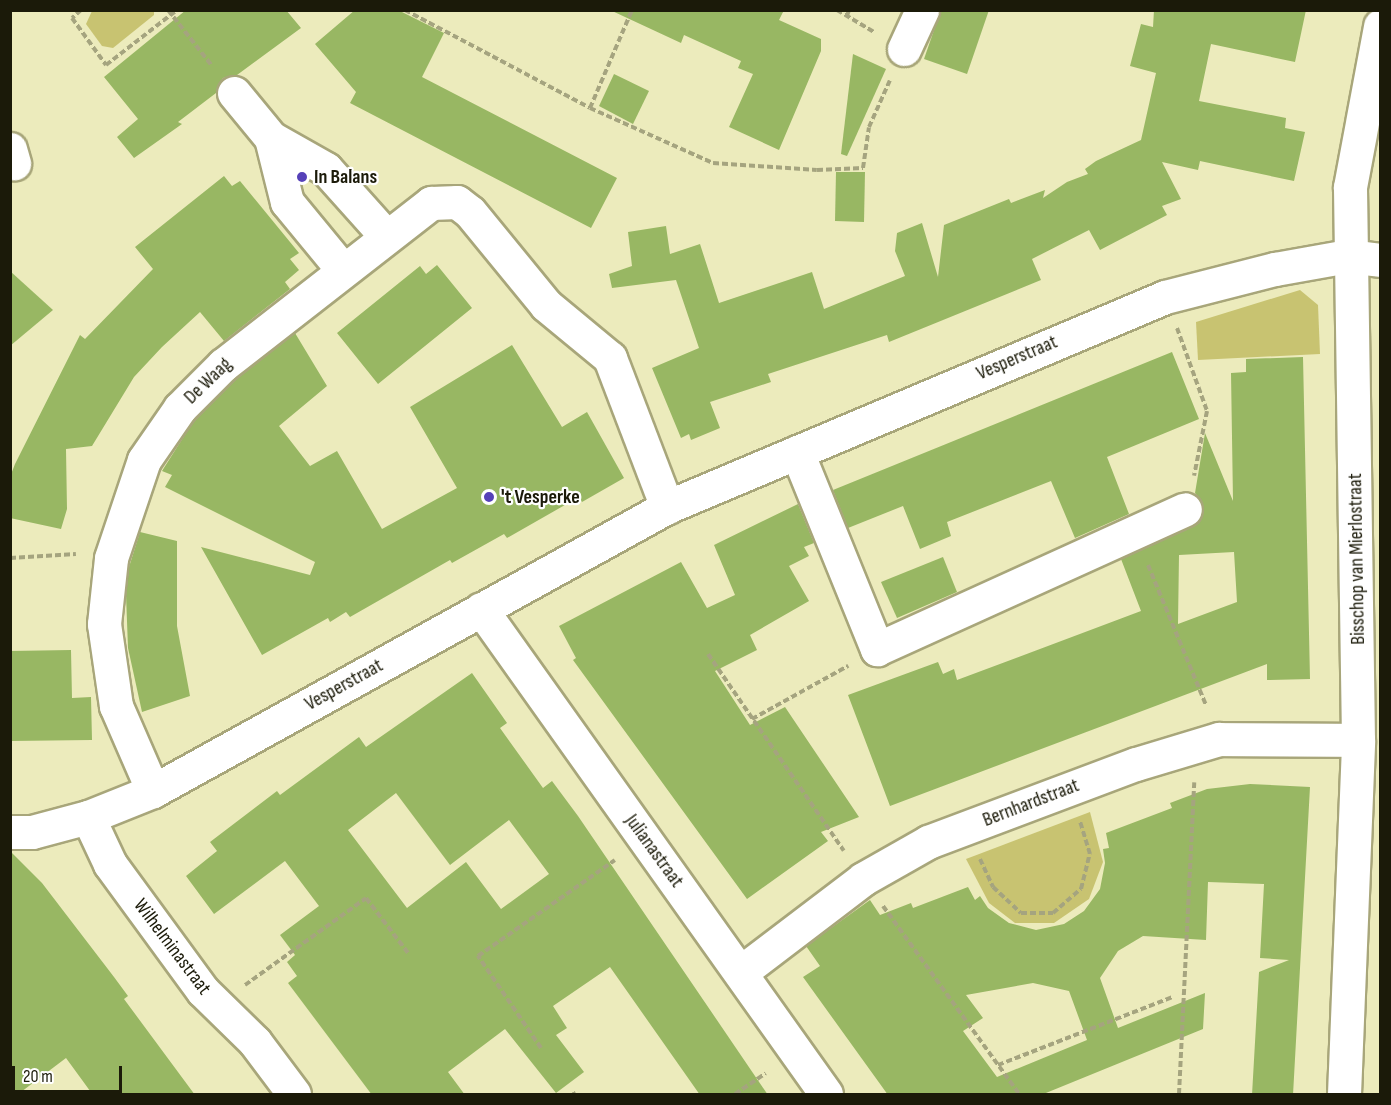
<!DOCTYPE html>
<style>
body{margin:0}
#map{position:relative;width:1391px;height:1105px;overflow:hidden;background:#ecebbc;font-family:"Sofia Sans Condensed",sans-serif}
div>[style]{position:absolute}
.green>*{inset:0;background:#c8c371}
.building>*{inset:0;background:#98b763}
.path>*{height:4px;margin-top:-2px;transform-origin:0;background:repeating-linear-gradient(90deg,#a5a47f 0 6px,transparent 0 9px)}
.roads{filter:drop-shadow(2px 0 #a8a67a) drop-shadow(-2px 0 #a8a67a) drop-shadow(0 2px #a8a67a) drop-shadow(0 -2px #a8a67a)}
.minor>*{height:33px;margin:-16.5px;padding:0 16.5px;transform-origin:16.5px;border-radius:16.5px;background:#fff}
.dots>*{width:16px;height:16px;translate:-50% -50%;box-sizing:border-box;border:3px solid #fff;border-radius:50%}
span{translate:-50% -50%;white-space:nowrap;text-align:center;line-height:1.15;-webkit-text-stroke:4.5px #fff;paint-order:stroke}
.poi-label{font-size:20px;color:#1b1a09;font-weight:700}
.left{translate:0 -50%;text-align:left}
.street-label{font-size:20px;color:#1b1a09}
.frame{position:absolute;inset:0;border:12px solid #1b1a09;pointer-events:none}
.scale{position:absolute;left:12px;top:1066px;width:110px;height:27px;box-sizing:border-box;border:3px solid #1b1a09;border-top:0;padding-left:8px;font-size:18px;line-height:21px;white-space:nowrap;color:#1b1a09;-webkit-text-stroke:4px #fff;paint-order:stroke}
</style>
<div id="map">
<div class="green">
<div style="clip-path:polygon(92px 11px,154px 11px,154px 15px,113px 48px,102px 46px,86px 24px)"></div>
<div style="clip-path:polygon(1300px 290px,1318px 305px,1320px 354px,1198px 360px,1196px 322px)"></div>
<div style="clip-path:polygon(1090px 812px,1103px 862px,1089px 899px,1054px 923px,1015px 923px,989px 903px,966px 859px)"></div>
</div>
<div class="building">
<div style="clip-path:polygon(186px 10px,286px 10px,301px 28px,237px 75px,223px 78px,216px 93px,178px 122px,182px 124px,134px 158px,117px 137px,138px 119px,104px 77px)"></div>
<div style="clip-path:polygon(355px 10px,398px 10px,444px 33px,422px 77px,617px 178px,591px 228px,350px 103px,356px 92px,315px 44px)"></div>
<div style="clip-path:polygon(610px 10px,784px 10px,779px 20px,821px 39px,821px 51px,779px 150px,729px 127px,753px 74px,738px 68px,741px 61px,684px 35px,681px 43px)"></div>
<div style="clip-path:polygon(941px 10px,989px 10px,967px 74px,924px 59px)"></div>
<div style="clip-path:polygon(1154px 10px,1306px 10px,1295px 62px,1211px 44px,1199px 101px,1286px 118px,1285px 128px,1305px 132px,1294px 181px,1200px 161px,1198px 170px,1162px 162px,1181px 199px,1162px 206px,1167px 215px,1100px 250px,1089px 230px,1032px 259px,1041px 280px,889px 342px,887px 335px,768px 374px,771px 382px,710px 402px,720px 428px,691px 440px,689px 434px,681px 438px,652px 368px,699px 348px,676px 280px,612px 288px,609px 274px,632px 266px,628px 232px,666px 226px,670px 254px,700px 244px,719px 303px,812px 272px,824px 309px,905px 276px,895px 251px,897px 233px,922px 223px,938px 277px,944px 225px,1009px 199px,1011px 203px,1045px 190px,1043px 198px,1067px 182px,1088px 174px,1085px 169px,1096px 161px,1141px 140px,1156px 73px,1130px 66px,1141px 24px,1153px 27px)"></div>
<div style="clip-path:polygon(853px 54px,886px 69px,847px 156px,841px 154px)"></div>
<div style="clip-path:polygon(614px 74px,649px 91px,633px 124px,599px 106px)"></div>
<div style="clip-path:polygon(836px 172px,865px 172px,864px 222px,835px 221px)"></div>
<div style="clip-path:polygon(224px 176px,232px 186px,240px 181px,299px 253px,290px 259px,299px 270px,285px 282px,290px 289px,224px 341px,200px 312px,162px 347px,134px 377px,92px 446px,66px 449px,67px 509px,61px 529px,10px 518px,10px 477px,15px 464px,80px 335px,85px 339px,153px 269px,135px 247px)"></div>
<div style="clip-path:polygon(437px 265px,472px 308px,378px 384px,337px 333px,420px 266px,426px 274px)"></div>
<div style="clip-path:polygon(10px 271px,53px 310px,10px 346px)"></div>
<div style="clip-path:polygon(295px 333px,327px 386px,279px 426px,310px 466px,337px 451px,382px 529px,457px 488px,410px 407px,512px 345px,562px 427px,587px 412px,624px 478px,582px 502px,579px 497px,507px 538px,504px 534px,452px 563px,450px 560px,350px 617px,346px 612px,330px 622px,328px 618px,262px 655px,201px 547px,310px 575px,315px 562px,165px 487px,172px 475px,162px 471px,193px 422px,237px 378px)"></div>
<div style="clip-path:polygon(1172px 352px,1199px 419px,1107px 457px,1129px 514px,1075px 538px,1051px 481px,947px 522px,951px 536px,920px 549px,903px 506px,848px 528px,833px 490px)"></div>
<div style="clip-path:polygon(evenodd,1303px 357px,1310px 679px,1267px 680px,1267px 664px,890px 806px,848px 695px,938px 662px,943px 674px,954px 669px,957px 680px,1141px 611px,1121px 559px,1201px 519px,1202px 502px,1195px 493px,1205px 433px,1233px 501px,1231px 373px,1246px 372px,1246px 359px,1303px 357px,1234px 552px,1237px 602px,1178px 624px,1179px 555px,1234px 552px)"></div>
<div style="clip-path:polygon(798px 504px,814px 543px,804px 547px,809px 556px,789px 566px,809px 601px,750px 635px,757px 650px,715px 671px,750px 725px,785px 707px,859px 817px,821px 832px,828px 841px,747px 899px,573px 660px,576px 658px,559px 626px,681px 562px,707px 608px,735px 595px,714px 545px)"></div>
<div style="clip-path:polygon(140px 532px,177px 541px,177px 626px,190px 696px,142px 712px,128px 648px,126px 595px,129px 567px)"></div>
<div style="clip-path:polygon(943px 557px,957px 592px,897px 618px,881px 582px)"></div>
<div style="clip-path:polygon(71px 650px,72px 698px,91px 697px,92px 740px,10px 741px,10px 651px)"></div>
<div style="clip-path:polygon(evenodd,472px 673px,507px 723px,500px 728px,543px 788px,552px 781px,578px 816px,768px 1095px,700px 1095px,610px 967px,553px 1006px,567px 1028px,556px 1035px,584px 1072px,556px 1093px,505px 1029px,448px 1072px,465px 1095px,372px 1095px,288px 983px,297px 976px,287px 962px,295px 955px,280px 935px,319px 906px,285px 861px,214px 914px,186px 876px,217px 851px,210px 842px,277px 791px,280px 795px,359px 737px,366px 747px,472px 673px,396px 793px,450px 865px,509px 820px,549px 874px,501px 909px,466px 862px,407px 908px,348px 830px,396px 793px)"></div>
<div style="clip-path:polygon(evenodd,1250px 784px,1310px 787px,1293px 1095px,1252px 1095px,1259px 972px,1289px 960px,1260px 958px,1264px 884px,1208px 882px,1206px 940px,1143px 936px,1118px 951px,1100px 978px,1118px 1028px,1205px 993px,1203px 1029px,1041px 1095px,888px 1095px,803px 977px,820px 966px,806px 946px,870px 900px,880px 915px,911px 903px,913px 908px,968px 887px,975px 900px,980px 896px,988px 908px,1009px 923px,1036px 930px,1064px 924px,1084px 911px,1100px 889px,1105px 863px,1103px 849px,1109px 848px,1106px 833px,1172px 808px,1170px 803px,1207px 789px,1250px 784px,1033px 983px,1069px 991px,1087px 1040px,997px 1077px,963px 1031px,983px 1018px,966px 995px,1033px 983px)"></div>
<div style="clip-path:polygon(10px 851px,42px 883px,114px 977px,128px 996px,124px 999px,195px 1095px,122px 1095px,118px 1090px,111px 1095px,93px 1095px,66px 1058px,17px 1095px,10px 1095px)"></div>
</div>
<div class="path">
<div style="left:81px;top:10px;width:12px;rotate:138deg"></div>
<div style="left:72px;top:18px;width:58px;rotate:54.1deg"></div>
<div style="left:106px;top:65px;width:90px;rotate:-37.8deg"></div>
<div style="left:168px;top:10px;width:71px;rotate:51.8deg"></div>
<div style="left:405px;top:10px;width:209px;rotate:27.9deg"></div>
<div style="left:590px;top:108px;width:135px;rotate:24.1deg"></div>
<div style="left:713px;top:163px;width:104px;rotate:3.9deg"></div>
<div style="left:817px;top:170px;width:46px;rotate:-2.5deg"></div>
<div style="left:863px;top:168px;width:41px;rotate:-81.7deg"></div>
<div style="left:869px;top:127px;width:51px;rotate:-65.9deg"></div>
<div style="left:837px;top:10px;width:43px;rotate:30.7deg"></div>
<div style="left:847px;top:16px;width:6px;rotate:-72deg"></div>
<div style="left:590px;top:108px;width:107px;rotate:-66.8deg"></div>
<div style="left:1177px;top:328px;width:88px;rotate:70.1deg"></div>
<div style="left:1207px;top:411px;width:66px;rotate:101.3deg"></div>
<div style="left:10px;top:558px;width:66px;rotate:-3.5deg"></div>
<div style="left:1148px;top:565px;width:152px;rotate:67.5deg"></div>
<div style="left:708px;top:654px;width:239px;rotate:55.4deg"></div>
<div style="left:752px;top:719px;width:110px;rotate:-28.9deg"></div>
<div style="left:980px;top:859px;width:31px;rotate:65deg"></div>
<div style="left:993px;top:887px;width:38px;rotate:43deg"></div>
<div style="left:1021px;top:913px;width:32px"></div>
<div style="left:1053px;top:913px;width:37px;rotate:-41deg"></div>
<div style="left:1081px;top:889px;width:36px;rotate:-76deg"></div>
<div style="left:1090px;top:854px;width:34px;rotate:-107deg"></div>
<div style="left:883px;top:906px;width:232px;rotate:54.1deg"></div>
<div style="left:245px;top:985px;width:149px;rotate:-35.7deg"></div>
<div style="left:366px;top:898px;width:69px;rotate:52.6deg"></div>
<div style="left:541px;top:1048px;width:112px;rotate:-124.4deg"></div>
<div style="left:478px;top:956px;width:167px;rotate:-35deg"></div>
<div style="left:998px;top:1065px;width:187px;rotate:-21.3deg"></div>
<div style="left:573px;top:1092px;width:2px;rotate:63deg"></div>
<div style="left:735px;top:1094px;width:37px;rotate:-34deg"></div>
<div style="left:1179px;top:1094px;width:312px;rotate:-87.2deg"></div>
</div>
<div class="roads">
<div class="minor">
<div style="left:904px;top:49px;width:43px;rotate:-65.2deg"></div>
<div style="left:234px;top:93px;width:58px;rotate:50.6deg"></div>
<div style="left:271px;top:138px;width:63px;rotate:29.4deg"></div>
<div style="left:326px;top:169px;width:90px;rotate:48.2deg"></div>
<div style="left:271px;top:138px;width:66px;rotate:76deg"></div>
<div style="left:287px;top:202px;width:88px;rotate:50.5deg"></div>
<div style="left:10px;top:149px;width:15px;rotate:74deg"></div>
<div style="left:797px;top:452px;width:213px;rotate:67.9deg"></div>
<div style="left:877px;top:649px;width:338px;rotate:-24.4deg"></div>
<div style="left:481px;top:609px;width:595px;rotate:54.57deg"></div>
<div style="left:153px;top:791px;width:93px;rotate:-113.5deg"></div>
<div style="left:116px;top:706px;width:83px;rotate:-98.3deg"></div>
<div style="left:104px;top:624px;width:66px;rotate:-83.9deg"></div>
<div style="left:111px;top:558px;width:103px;rotate:-71.4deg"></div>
<div style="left:144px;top:460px;width:63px;rotate:-55.3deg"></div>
<div style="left:180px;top:408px;width:61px;rotate:-45deg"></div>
<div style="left:223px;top:365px;width:264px;rotate:-37.9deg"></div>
<div style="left:431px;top:203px;width:26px;rotate:-2deg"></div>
<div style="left:457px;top:202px;width:16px;rotate:38deg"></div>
<div style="left:470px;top:212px;width:120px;rotate:50.7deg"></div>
<div style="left:546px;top:305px;width:83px;rotate:39.6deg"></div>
<div style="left:610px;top:358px;width:160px;rotate:69.1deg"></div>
<div style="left:88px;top:817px;width:52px;rotate:64.9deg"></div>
<div style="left:110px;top:864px;width:157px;rotate:53.8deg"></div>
<div style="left:203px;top:991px;width:73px;rotate:44.4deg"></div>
<div style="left:255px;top:1042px;width:65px;rotate:53.1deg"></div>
<div style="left:10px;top:832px;width:22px"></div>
<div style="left:32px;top:832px;width:58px;rotate:-15deg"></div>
<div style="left:88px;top:817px;width:70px;rotate:-21.8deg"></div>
<div style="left:153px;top:791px;width:587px;rotate:-28.92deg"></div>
<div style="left:667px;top:507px;width:540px;rotate:-22.86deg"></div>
<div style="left:1165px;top:297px;width:114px;rotate:-14.3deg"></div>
<div style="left:1275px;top:269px;width:74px;rotate:-10.1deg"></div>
<div style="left:1348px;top:256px;width:32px;rotate:7deg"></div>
<div style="left:741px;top:972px;width:153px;rotate:-37.3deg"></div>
<div style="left:863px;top:879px;width:75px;rotate:-29.6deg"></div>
<div style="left:928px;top:842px;width:222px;rotate:-20.6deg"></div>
<div style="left:1136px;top:764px;width:87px;rotate:-16.8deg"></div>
<div style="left:1219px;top:739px;width:139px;rotate:0.4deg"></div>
<div style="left:1344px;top:1094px;width:354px;rotate:-87.7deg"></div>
<div style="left:1358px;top:740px;width:553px;rotate:-90.83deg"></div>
<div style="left:1350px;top:187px;width:164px;rotate:-79.4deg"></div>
</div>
</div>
<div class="dots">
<div style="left:302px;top:177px;background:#5641b8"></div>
<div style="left:489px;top:497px;background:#5641b8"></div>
</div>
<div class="poi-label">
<span class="left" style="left:314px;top:177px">In Balans</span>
<span class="left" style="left:501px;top:497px">'t Vesperke</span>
</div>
<div class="street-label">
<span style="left:1017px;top:358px;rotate:-23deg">Vesperstraat</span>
<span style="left:208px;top:381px;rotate:-44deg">De Waag</span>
<span style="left:1357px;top:559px;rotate:-91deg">Bisschop van Mierlostraat</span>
<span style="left:344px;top:685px;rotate:-29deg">Vesperstraat</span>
<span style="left:1031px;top:803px;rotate:-21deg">Bernhardstraat</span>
<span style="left:654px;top:851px;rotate:54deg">Julianastraat</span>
<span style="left:172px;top:947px;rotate:53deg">Wilhelminastraat</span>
</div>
<div class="frame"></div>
<div class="scale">20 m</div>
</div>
